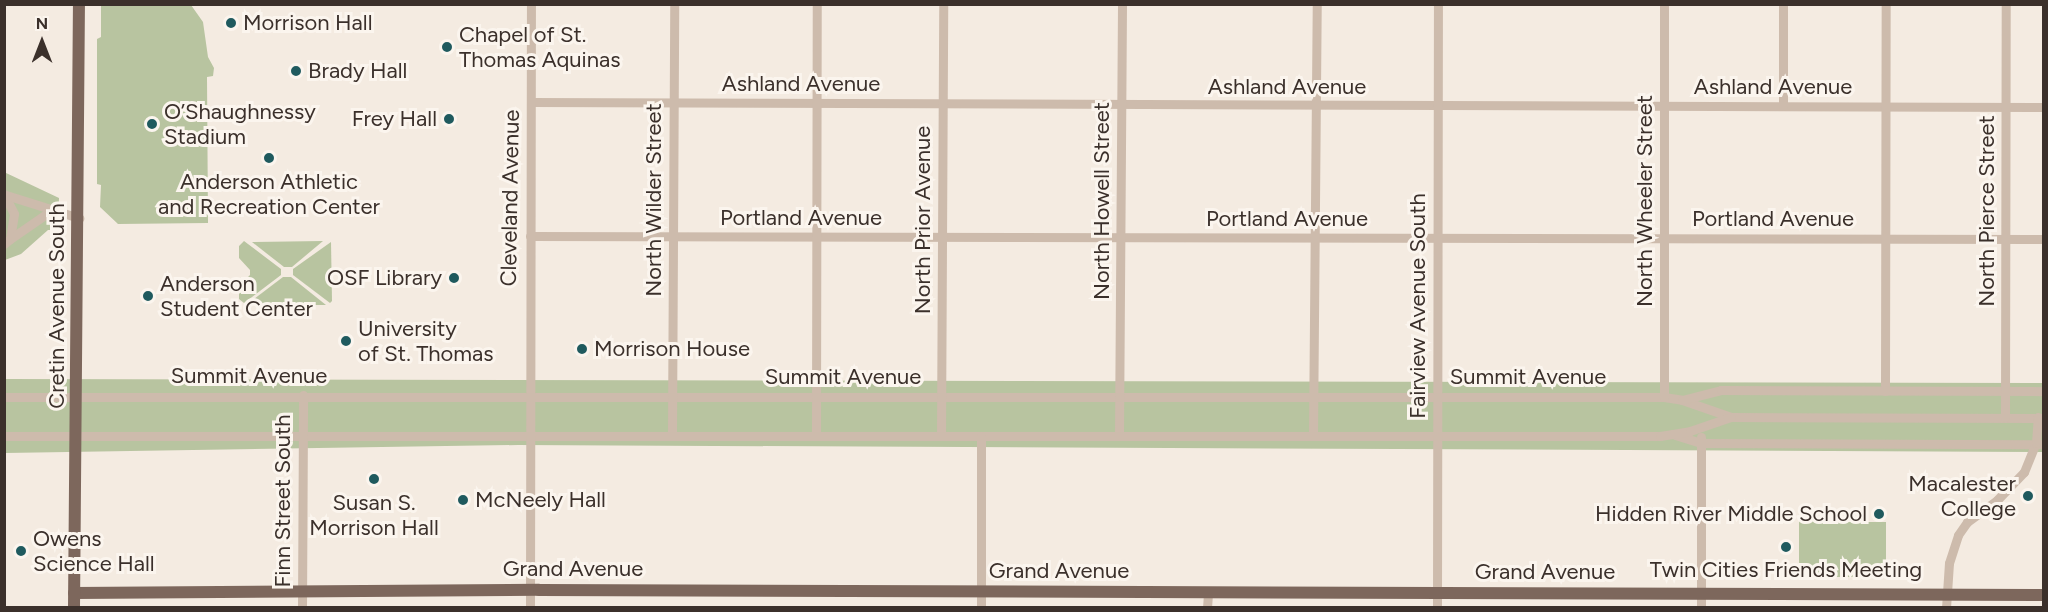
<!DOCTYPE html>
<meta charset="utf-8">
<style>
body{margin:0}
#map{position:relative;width:2048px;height:612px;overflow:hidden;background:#f4ebe1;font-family:Figtree,sans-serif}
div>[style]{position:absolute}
.green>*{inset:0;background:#b8c4a0}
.minor>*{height:9px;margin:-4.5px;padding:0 4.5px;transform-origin:4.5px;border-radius:4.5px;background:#cdbbac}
.major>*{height:12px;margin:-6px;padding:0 6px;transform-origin:6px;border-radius:6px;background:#7d675c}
.dots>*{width:16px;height:16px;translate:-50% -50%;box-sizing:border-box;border:3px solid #fbf5ee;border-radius:50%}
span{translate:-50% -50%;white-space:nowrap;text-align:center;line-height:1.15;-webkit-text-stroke:6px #fbf5ee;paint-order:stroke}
.poi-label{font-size:22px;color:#3b302b}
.left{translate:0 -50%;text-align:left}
.right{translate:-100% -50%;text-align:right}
.street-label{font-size:22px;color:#3b302b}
.frame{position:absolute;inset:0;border:6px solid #3b302b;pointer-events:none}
.north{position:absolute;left:12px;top:12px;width:60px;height:60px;-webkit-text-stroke:4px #fbf5ee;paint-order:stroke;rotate:0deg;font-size:16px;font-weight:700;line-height:24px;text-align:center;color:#3b302b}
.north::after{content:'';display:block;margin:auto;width:21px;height:27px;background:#3b302b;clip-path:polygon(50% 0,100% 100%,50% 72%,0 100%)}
</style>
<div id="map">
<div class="green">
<div style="clip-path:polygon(101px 5px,191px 5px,203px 22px,208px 57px,214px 68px,213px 76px,207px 77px,208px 223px,118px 224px,100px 207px,101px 185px,97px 184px,97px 39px,101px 37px)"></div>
<div style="clip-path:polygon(4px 172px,59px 198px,58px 230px,48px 230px,21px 254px,5px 260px)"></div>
<div style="clip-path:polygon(244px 241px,281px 269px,281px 275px,244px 303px,239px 299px,239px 286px,250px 275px,250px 270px,239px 258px,239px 246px)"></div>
<div style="clip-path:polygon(323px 241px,292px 267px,284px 267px,252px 242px)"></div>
<div style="clip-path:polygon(331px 242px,332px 301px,330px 303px,293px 275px,293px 269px)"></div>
<div style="clip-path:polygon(283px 277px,291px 277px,326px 305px,246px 305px)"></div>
<div style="clip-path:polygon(4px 379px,2043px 383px,2044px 452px,518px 445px,5px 453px)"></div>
<div style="clip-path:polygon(1799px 517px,1820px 517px,1829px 522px,1886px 522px,1886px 577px,1799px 577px)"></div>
</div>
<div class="minor">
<div style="left:531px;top:102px;width:1513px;rotate:0.19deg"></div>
<div style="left:1783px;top:106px;width:102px;rotate:-90deg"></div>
<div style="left:4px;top:194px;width:22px;rotate:63deg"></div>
<div style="left:14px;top:214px;width:25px;rotate:99deg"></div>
<div style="left:10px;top:239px;width:8px;rotate:140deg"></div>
<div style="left:6px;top:195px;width:77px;rotate:17.5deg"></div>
<div style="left:530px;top:236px;width:1514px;rotate:0.11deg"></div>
<div style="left:10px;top:239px;width:51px;rotate:-34.6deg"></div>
<div style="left:1885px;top:391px;width:387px;rotate:-89.9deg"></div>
<div style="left:4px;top:397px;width:1660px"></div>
<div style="left:1664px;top:397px;width:18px;rotate:9deg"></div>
<div style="left:1682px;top:400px;width:52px;rotate:19.1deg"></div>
<div style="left:1731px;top:417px;width:313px;rotate:0.2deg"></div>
<div style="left:1664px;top:397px;width:393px;rotate:-90deg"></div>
<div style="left:1682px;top:400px;width:40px;rotate:-14.4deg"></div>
<div style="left:1721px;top:390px;width:323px;rotate:0.2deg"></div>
<div style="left:2005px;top:417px;width:413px;rotate:-89.9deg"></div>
<div style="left:672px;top:434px;width:430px;rotate:-89.7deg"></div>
<div style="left:816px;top:434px;width:430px;rotate:-89.9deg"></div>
<div style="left:1313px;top:434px;width:430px;rotate:-89.5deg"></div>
<div style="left:941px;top:435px;width:431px;rotate:-89.7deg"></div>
<div style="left:1119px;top:435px;width:431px;rotate:-89.6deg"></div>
<div style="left:1675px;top:435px;width:27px;rotate:17deg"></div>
<div style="left:1701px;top:443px;width:343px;rotate:0.2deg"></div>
<div style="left:4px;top:436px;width:1656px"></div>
<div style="left:1660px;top:436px;width:30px;rotate:-9deg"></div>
<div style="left:1690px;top:431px;width:43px;rotate:-18.9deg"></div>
<div style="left:981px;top:436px;width:172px;rotate:90deg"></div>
<div style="left:1701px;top:437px;width:171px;rotate:90deg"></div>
<div style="left:302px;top:608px;width:213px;rotate:-89.7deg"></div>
<div style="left:530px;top:608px;width:604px;rotate:-89.91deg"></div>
<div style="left:1207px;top:608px;width:15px;rotate:-86deg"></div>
<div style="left:1437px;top:608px;width:604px;rotate:-89.91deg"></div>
<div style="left:1946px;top:608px;width:45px;rotate:-86.2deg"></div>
<div style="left:1949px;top:563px;width:29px;rotate:-72deg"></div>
<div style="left:1958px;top:535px;width:16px;rotate:-55deg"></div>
<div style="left:1967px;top:522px;width:37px;rotate:-36deg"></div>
<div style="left:1997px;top:500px;width:39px;rotate:-46deg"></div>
<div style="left:2024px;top:472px;width:31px;rotate:-68deg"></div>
<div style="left:2036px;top:443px;width:26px;rotate:-86deg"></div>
</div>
<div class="major">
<div style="left:74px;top:593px;width:465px;rotate:-0.4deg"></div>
<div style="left:539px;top:590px;width:1505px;rotate:0.19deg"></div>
<div style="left:74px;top:608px;width:604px;rotate:-89.53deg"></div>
</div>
<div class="dots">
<div style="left:231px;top:23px;background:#1f5a5e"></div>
<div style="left:447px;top:47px;background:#1f5a5e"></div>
<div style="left:296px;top:71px;background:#1f5a5e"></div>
<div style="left:449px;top:119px;background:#1f5a5e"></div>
<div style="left:152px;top:124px;background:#1f5a5e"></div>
<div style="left:269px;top:158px;background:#1f5a5e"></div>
<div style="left:454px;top:278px;background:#1f5a5e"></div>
<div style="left:148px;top:296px;background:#1f5a5e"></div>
<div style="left:346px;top:341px;background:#1f5a5e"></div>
<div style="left:582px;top:349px;background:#1f5a5e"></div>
<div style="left:374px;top:479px;background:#1f5a5e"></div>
<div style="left:2028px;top:496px;background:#1f5a5e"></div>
<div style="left:463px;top:500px;background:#1f5a5e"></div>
<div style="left:1879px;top:514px;background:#1f5a5e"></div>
<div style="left:1786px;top:547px;background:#1f5a5e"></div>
<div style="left:21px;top:551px;background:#1f5a5e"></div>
</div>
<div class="poi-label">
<span class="left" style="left:243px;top:23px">Morrison Hall</span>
<span class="left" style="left:459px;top:47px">Chapel of St.<br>Thomas Aquinas</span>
<span class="left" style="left:308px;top:71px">Brady Hall</span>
<span class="left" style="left:164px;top:124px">O’Shaughnessy<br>Stadium</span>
<span class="right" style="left:437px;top:119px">Frey Hall</span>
<span style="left:269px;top:194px">Anderson Athletic<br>and Recreation Center</span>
<span class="right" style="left:442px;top:278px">OSF Library</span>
<span class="left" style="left:160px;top:296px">Anderson<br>Student Center</span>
<span class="left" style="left:358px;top:341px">University<br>of St. Thomas</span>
<span class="left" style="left:594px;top:349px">Morrison House</span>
<span class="right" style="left:2016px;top:496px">Macalester<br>College</span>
<span class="left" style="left:475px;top:500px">McNeely Hall</span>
<span style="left:374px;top:515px">Susan S.<br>Morrison Hall</span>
<span class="right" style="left:1867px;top:514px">Hidden River Middle School</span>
<span class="left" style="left:33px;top:551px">Owens<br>Science Hall</span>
<span style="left:1786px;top:570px">Twin Cities Friends Meeting</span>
</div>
<div class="street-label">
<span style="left:801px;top:84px">Ashland Avenue</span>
<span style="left:1287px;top:87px">Ashland Avenue</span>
<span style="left:1773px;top:87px">Ashland Avenue</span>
<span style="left:510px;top:198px;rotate:-89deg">Cleveland Avenue</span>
<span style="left:654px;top:200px;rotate:-90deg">North Wilder Street</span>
<span style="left:1102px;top:201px;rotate:-90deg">North Howell Street</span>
<span style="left:1645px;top:201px;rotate:-90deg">North Wheeler Street</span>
<span style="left:1987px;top:211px;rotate:-90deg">North Pierce Street</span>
<span style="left:801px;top:218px">Portland Avenue</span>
<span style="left:1287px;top:219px">Portland Avenue</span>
<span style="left:1773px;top:219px">Portland Avenue</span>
<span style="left:923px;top:220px;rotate:-90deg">North Prior Avenue</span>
<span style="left:57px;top:306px;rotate:-90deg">Cretin Avenue South</span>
<span style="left:1418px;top:306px;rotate:-90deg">Fairview Avenue South</span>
<span style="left:249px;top:376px">Summit Avenue</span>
<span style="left:843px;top:377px">Summit Avenue</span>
<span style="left:1528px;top:377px">Summit Avenue</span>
<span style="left:283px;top:501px;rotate:-90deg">Finn Street South</span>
<span style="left:573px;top:569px">Grand Avenue</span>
<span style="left:1059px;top:571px">Grand Avenue</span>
<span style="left:1545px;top:572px">Grand Avenue</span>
</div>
<div class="frame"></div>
<div class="north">N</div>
</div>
